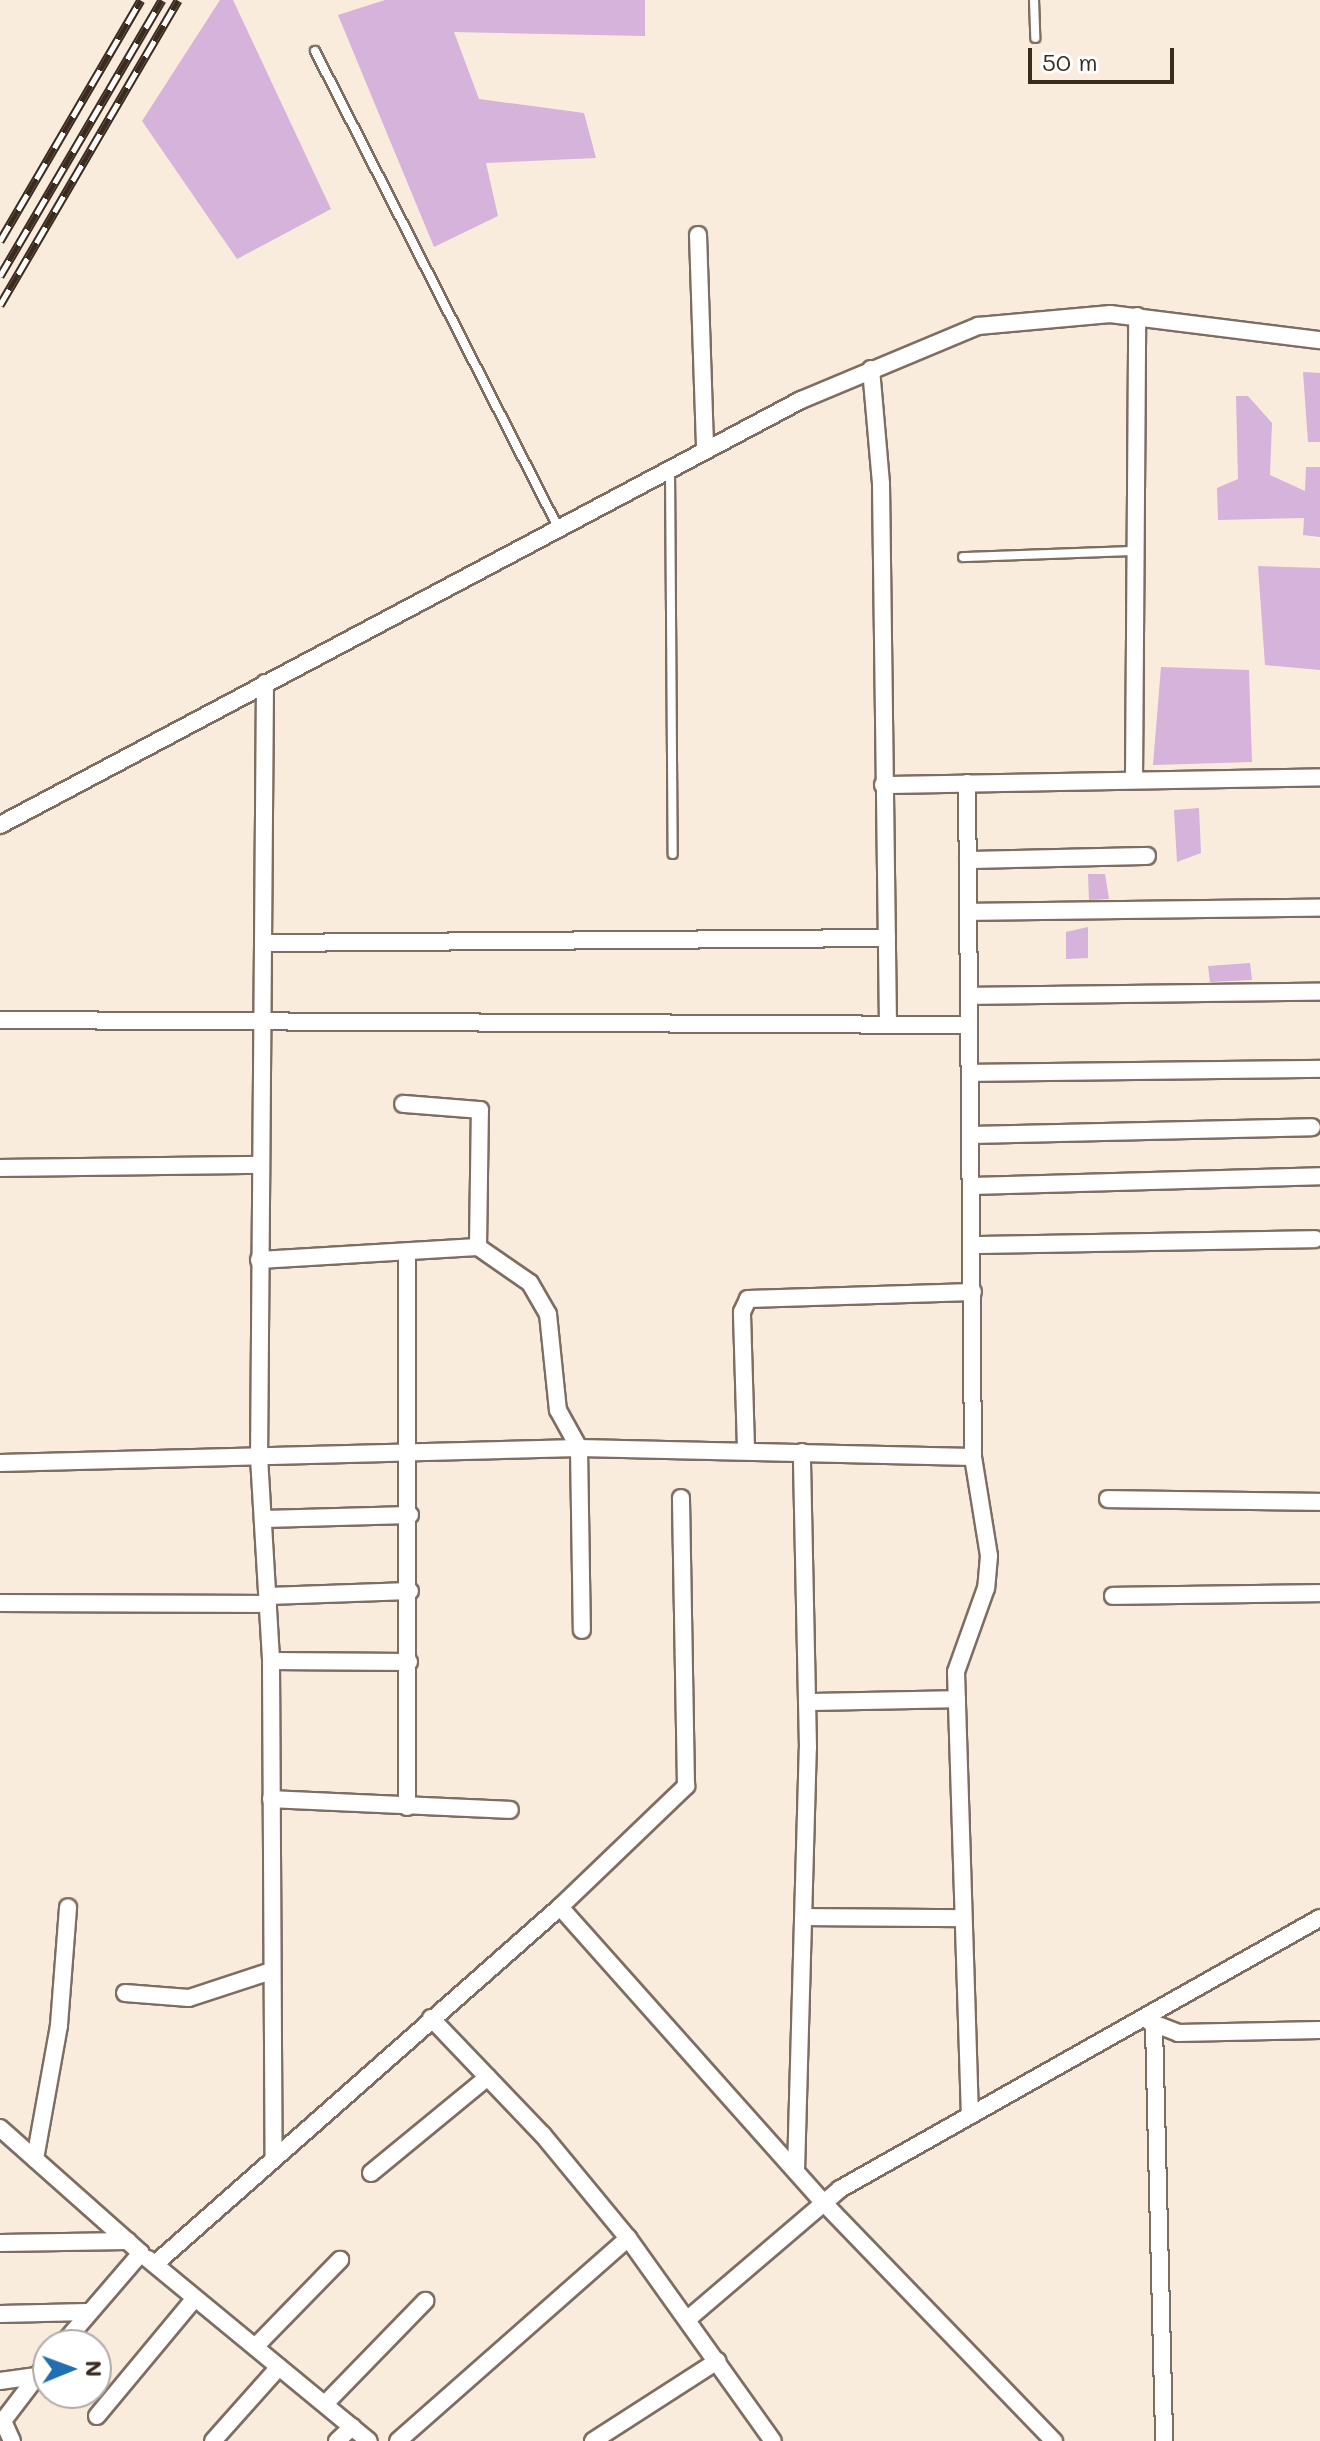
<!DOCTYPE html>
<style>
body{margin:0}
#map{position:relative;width:1320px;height:2441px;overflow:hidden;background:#f9ecdd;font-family:Mali,sans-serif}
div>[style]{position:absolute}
.building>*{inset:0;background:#d5b3db}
.roads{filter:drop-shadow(2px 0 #7e6e61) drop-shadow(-2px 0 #7e6e61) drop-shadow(0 2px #7e6e61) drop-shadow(0 -2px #7e6e61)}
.lane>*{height:8px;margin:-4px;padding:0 4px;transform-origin:4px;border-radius:4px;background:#fff}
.street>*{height:16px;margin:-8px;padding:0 8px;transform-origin:8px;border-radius:8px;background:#fff}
.rail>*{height:9px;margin-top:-4.5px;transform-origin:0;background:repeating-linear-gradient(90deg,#fff 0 18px,#3b2a1e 0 36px);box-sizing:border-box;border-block:2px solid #3b2a1e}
span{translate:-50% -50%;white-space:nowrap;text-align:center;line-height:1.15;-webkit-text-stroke:7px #fff;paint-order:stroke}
.north{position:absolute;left:32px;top:2329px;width:80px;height:80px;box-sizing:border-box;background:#fff;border:2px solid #b1aaa5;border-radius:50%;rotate:89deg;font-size:22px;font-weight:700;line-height:32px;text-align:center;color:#3b2a1e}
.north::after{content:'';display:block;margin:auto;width:28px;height:36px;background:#1f6fb2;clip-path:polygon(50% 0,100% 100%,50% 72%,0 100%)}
.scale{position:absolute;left:1028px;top:48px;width:146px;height:36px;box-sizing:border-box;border:4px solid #3b2a1e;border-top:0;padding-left:10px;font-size:24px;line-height:28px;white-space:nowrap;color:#3b2a1e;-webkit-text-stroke:6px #fff;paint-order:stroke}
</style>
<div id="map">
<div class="building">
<div style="clip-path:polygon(220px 0,233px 0,331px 209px,237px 259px,142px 121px)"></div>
<div style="clip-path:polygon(385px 0,645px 0,645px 36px,454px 32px,479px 99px,584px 113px,596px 158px,486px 163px,498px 216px,434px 247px,338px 15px)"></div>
<div style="clip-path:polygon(1303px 372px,1320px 373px,1320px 442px,1308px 442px)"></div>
<div style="clip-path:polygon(1236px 396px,1248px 396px,1272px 423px,1270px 475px,1305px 491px,1306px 467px,1320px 467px,1320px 537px,1303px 535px,1304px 518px,1218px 520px,1217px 488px,1238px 479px)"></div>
<div style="clip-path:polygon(1258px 566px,1320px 568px,1320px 670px,1265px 665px)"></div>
<div style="clip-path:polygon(1161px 667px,1249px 670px,1252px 762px,1153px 765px)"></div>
<div style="clip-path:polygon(1199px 808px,1201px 853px,1177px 862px,1174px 810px)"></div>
<div style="clip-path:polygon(1088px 874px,1105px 874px,1109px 899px,1089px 900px)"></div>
<div style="clip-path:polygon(1088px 927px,1088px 958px,1066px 959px,1066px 932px)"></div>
<div style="clip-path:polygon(1250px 963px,1252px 980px,1210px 982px,1208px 966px)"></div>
</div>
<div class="roads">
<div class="lane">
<div style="left:1034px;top:0;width:38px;rotate:88deg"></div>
<div style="left:315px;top:51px;width:534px;rotate:62.96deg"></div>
<div style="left:670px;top:469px;width:385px;rotate:89.6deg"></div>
<div style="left:963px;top:557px;width:172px;rotate:-2deg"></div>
</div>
<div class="street">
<div style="left:698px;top:235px;width:215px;rotate:88.1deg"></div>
<div style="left:871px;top:369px;width:115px;rotate:85deg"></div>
<div style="left:881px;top:484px;width:541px;rotate:89.26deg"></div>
<div style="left:265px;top:683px;width:774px;rotate:90.44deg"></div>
<div style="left:259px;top:1457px;width:204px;rotate:86.6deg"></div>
<div style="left:271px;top:1661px;width:496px;rotate:89.7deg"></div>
<div style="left:1134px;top:779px;width:463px;rotate:-89.6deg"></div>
<div style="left:967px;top:783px;width:674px;rotate:89.49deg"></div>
<div style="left:973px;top:1457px;width:100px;rotate:80.8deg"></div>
<div style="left:989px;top:1556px;width:32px;rotate:95deg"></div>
<div style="left:986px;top:1588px;width:89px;rotate:109.7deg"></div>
<div style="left:956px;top:1672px;width:444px;rotate:88.2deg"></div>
<div style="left:883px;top:785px;width:437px;rotate:-1deg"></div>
<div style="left:0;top:825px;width:907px;rotate:-27.95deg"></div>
<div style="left:801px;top:400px;width:192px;rotate:-22.7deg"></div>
<div style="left:978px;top:326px;width:133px;rotate:-5.2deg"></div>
<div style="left:1110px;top:314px;width:212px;rotate:7.1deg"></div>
<div style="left:968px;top:860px;width:179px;rotate:-1.3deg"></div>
<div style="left:968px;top:912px;width:352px;rotate:-0.7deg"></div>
<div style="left:263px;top:943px;width:624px;rotate:-0.46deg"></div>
<div style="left:969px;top:996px;width:351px;rotate:-0.7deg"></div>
<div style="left:0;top:1020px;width:969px;rotate:0.3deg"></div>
<div style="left:970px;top:1073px;width:350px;rotate:-0.7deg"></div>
<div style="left:971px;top:1135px;width:341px;rotate:-1.3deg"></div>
<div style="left:0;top:1168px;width:259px;rotate:-0.7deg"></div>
<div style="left:972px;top:1186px;width:348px;rotate:-1.6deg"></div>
<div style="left:973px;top:1245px;width:342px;rotate:-1deg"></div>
<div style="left:478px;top:1247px;width:63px;rotate:34.7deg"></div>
<div style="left:530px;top:1283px;width:36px;rotate:60deg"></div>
<div style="left:548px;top:1314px;width:97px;rotate:84.1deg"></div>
<div style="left:558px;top:1410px;width:43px;rotate:61.1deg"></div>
<div style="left:579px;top:1448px;width:182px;rotate:89.1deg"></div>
<div style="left:407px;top:1253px;width:554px;rotate:90deg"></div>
<div style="left:259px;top:1260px;width:219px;rotate:-3.4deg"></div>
<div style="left:478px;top:1247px;width:137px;rotate:-89.2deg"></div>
<div style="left:480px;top:1110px;width:77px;rotate:-175.5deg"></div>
<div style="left:746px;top:1449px;width:137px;rotate:-91.7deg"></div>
<div style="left:742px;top:1312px;width:14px;rotate:-65deg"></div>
<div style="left:748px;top:1299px;width:225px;rotate:-1.8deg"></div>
<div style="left:0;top:1463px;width:579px;rotate:-1.48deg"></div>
<div style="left:579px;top:1448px;width:394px;rotate:1.3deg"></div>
<div style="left:1108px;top:1499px;width:212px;rotate:0.8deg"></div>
<div style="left:264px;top:1519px;width:146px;rotate:-1.6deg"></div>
<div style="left:268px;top:1596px;width:142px;rotate:-2deg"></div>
<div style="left:1113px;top:1596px;width:207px;rotate:-0.8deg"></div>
<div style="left:0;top:1603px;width:268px;rotate:0.2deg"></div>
<div style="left:271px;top:1661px;width:138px;rotate:0.4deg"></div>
<div style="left:807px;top:1702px;width:150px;rotate:-1.1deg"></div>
<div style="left:271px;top:1799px;width:239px;rotate:2.6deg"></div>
<div style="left:560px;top:1907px;width:394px;rotate:48.3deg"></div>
<div style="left:822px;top:2201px;width:334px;rotate:46deg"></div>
<div style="left:805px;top:1917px;width:158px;rotate:0.4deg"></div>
<div style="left:125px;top:1993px;width:64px;rotate:4.5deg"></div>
<div style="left:189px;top:1998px;width:83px;rotate:-18.2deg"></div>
<div style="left:431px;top:2018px;width:162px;rotate:46.3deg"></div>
<div style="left:543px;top:2135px;width:134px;rotate:50.5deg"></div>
<div style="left:628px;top:2238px;width:249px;rotate:54.5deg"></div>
<div style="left:1150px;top:2022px;width:30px;rotate:21deg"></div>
<div style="left:1178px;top:2033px;width:142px;rotate:-1.2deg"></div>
<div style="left:1154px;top:2026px;width:415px;rotate:88.6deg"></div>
<div style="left:0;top:2128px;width:188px;rotate:41.6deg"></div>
<div style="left:141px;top:2253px;width:121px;rotate:130.7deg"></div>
<div style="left:35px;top:2159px;width:136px;rotate:-79.8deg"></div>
<div style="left:59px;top:2025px;width:118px;rotate:-85.6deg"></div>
<div style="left:796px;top:2171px;width:423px;rotate:-88.4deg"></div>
<div style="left:808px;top:1748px;width:296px;rotate:-91.2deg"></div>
<div style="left:371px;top:2173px;width:151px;rotate:-39.4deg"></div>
<div style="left:0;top:2243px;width:128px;rotate:-0.9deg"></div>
<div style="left:148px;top:2259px;width:286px;rotate:39.5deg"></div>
<div style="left:155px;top:2264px;width:540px;rotate:-41.4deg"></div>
<div style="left:560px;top:1907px;width:175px;rotate:-43.8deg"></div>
<div style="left:686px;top:1786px;width:288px;rotate:-91deg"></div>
<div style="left:0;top:2314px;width:88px;rotate:-1.3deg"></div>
<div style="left:688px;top:2319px;width:200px;rotate:-40.5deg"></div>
<div style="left:840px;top:2189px;width:551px;rotate:-29.45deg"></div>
<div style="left:255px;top:2347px;width:122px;rotate:-45.7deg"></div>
<div style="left:0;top:2381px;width:37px;rotate:-8deg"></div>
<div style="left:325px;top:2404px;width:144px;rotate:-45.8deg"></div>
<div style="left:97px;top:2416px;width:153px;rotate:-50.3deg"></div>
<div style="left:12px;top:2441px;width:22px;rotate:-114deg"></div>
<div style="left:3px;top:2421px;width:74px;rotate:-52.7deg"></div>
<div style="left:213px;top:2441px;width:99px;rotate:-48.3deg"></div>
<div style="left:337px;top:2441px;width:21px;rotate:-43deg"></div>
<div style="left:398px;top:2441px;width:307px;rotate:-41.4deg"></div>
<div style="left:593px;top:2441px;width:148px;rotate:-32.8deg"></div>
</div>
</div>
<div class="rail">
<div style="left:0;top:241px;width:279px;rotate:-59.7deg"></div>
<div style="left:0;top:276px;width:320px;rotate:-59.6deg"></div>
<div style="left:0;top:305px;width:353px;rotate:-59.7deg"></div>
</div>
<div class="north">N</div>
<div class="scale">50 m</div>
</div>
